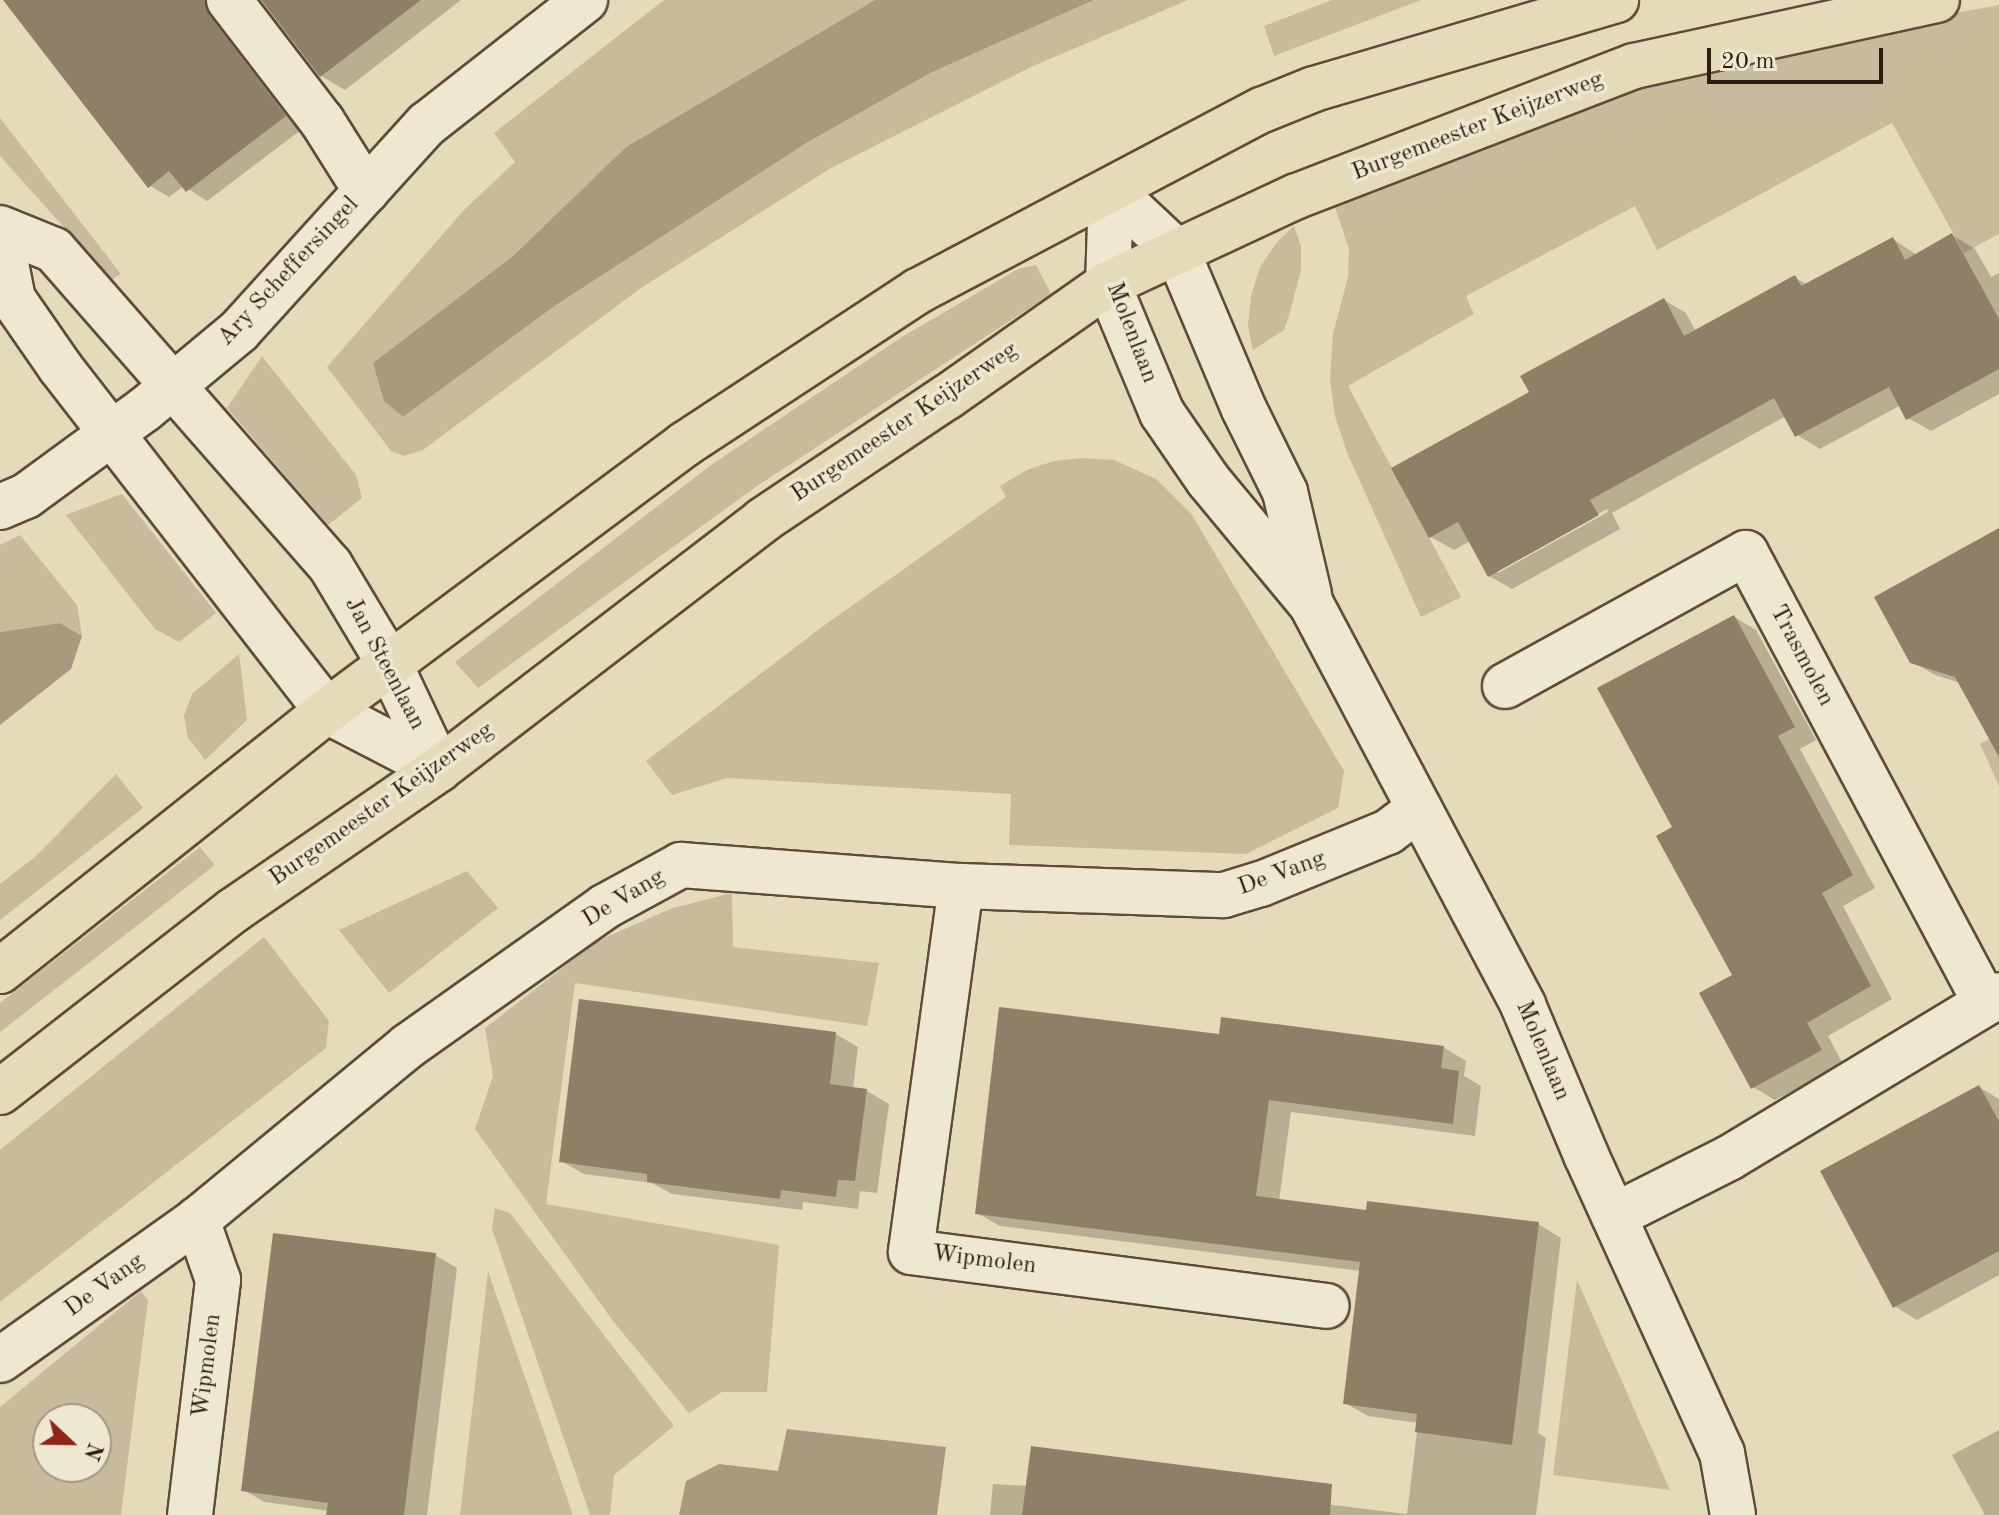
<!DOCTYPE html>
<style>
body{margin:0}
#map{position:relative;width:1999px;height:1515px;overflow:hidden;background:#e6dbb8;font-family:"Old Standard TT",serif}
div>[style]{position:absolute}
.green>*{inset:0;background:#c7bb9b}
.water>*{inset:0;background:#a89a7f}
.shadow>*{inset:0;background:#0003}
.building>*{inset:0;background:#8e8067}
.roads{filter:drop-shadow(2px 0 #5d4c3a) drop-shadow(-2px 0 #5d4c3a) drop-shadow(0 2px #5d4c3a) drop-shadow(0 -2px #5d4c3a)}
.minor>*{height:44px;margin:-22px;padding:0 22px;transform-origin:22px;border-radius:22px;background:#efe8d1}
.major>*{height:44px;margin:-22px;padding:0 22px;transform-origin:22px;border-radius:22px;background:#e6dbb8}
span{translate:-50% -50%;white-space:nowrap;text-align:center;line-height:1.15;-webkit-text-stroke:7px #efe8d1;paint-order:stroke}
.street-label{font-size:24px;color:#2f1d10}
.north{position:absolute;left:32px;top:1403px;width:80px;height:80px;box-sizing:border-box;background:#efe8d1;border:2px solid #a29784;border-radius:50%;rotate:112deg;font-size:22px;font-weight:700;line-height:32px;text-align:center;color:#2f1d10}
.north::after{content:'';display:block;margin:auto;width:28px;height:36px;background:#8f2418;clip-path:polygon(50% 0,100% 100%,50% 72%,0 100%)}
.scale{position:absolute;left:1707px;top:48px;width:176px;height:36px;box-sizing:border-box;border:4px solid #2f1d10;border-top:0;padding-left:10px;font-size:24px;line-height:28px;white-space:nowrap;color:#2f1d10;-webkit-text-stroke:6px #efe8d1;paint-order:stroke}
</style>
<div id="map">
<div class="green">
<div style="clip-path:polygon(664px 0,875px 0,626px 147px,512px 257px,403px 417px,556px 305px,808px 142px,929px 73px,1094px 0,1188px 0,1031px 67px,831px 168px,641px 288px,423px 450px,404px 456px,391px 451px,327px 367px,463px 211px,515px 162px,494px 133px)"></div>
<div style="clip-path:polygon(1332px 0,1421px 0,1274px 56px,1264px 26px)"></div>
<div style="clip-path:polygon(1999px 5px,1999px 234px,1964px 253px,1892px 123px,1657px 250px,1635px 206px,1466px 296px,1474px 314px,1348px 386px,1461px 597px,1421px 617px,1348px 455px,1335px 416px,1330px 378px,1333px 334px,1348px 277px,1349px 249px,1333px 201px,1574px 102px,1821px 38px)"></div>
<div style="clip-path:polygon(0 118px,121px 274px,111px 280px,0 156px)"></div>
<div style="clip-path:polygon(1294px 226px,1301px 246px,1301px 270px,1289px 316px,1284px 330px,1253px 350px,1248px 326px,1251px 296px,1260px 267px,1277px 242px)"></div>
<div style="clip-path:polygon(1036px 265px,1051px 294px,760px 484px,478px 688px,455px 662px,711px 465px,902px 337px,1018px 269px)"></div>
<div style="clip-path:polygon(262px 356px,356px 475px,362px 498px,328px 525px,227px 408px)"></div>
<div style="clip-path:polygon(1082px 458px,1114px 460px,1156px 479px,1192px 515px,1344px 771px,1338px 808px,1246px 854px,1009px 845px,1011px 794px,727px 778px,672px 795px,646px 761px,826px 624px,1006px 497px,1000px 486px,1027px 470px,1054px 461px)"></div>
<div style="clip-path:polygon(122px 494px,216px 613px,179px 642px,155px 629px,66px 515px)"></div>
<div style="clip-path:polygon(20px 535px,77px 605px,82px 636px,60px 623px,0 632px,0 545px)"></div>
<div style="clip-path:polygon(239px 654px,247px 720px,205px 760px,188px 738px,184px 716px,192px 694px)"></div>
<div style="clip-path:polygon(1999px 733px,1999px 786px,1980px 744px)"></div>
<div style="clip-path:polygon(116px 774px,143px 808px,0 920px,0 884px,35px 857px)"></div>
<div style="clip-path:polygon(200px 847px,215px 865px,0 1032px,0 1003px)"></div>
<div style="clip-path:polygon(467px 871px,498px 908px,389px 993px,339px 930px)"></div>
<div style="clip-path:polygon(732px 893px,733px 947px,879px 963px,867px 1026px,575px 983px,546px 1204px,779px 1245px,767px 1392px,722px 1392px,689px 1413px,613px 1321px,475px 1129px,493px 1076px,485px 1028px,597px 941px,673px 908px)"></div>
<div style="clip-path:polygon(264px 937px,329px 1021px,326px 1048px,0 1302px,0 1150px)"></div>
<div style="clip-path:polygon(495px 1208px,510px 1213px,674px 1426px,614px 1475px,610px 1515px,590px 1515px,492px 1229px)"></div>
<div style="clip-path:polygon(488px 1271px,573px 1515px,460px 1515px)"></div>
<div style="clip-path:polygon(1577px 1280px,1670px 1490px,1553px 1475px)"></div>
<div style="clip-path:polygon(evenodd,141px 1291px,148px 1300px,121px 1515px,0 1515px,0 1407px,141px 1291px,48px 1419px,96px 1419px,96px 1467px,48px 1467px,48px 1419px)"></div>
</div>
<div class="water">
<div style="clip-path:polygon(875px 0,1094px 0,930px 73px,808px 142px,556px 305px,403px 417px,384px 401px,373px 363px,512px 257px,626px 147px)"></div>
<div style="clip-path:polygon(60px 623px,82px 636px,71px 669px,0 725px,0 632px)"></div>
<div style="clip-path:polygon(787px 1429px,946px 1447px,937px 1515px,679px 1515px,686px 1481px,719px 1464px,778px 1471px)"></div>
</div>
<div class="shadow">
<div style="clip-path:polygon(5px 0,220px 0,305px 127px,207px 201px,184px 186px,169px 197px,150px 186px)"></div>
<div style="clip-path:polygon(299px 0,461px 0,345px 90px,321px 76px,277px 18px)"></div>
<div style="clip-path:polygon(evenodd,1952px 235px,1975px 249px,1991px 277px,1999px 273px,1999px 394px,1931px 431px,1908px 418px,1901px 405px,1820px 449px,1797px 435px,1786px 416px,1612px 513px,1620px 529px,1512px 589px,1489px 576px,1470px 541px,1454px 550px,1431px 537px,1394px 469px,1532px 393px,1664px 300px,1686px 313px,1696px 332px,1795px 278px,1808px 285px,1893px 239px,1917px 255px,1952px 235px,1607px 509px,1608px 512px,1498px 573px,1498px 569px,1607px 509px)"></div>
<div style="clip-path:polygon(1999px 531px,1999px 715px,1961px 683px,1935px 675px,1911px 661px)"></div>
<div style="clip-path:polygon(1734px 617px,1756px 630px,1816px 740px,1800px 749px,1875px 888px,1843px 906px,1892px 999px,1828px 1036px,1843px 1064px,1775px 1100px,1753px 1087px,1735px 975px,1675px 828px)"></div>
<div style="clip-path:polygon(836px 1034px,858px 1047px,853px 1089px,867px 1091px,889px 1104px,877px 1193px,860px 1191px,858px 1209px,803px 1202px,802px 1210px,672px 1194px,652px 1183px,584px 1174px,561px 1161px)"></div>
<div style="clip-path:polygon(1221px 1036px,1443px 1047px,1466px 1061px,1464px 1076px,1481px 1086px,1475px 1136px,1291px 1112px,1279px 1201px,1368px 1212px,1538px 1224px,1561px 1238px,1538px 1433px,1546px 1438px,1536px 1515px,990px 1515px,993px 1484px,1317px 1503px,1407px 1514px,1418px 1423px,1368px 1416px,1345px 1403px,1361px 1271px,1000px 1226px,977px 1213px)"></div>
<div style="clip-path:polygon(1979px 1087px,1999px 1099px,1999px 1275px,1917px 1320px,1894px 1306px)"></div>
<div style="clip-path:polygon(435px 1255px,457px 1268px,427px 1515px,328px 1515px,329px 1511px,265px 1502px,243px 1490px)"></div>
<div style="clip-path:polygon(1999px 1430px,1999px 1515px,1985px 1515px,1952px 1455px)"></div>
</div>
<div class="building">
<div style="clip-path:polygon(3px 0,205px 0,209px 15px,286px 116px,186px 192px,169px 171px,148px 188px)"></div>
<div style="clip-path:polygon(261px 0,421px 0,320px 77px)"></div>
<div style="clip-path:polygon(1952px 233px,1999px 319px,1999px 369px,1906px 420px,1889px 387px,1795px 437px,1774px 398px,1590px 500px,1599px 515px,1488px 577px,1458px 522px,1429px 538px,1391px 468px,1529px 392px,1520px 376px,1664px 298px,1684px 336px,1795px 275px,1801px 286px,1893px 237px,1905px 260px)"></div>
<div style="clip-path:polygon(1999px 528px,1999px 757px,1955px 677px,1910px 663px,1874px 597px)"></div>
<div style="clip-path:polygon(1734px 615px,1795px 727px,1778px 736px,1853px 875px,1822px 893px,1871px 986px,1807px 1023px,1822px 1050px,1751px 1089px,1699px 993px,1732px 975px,1656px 836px,1672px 827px,1597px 688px)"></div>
<div style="clip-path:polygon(579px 999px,836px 1032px,830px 1084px,867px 1089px,855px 1181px,838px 1180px,836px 1197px,781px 1190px,780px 1199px,647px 1182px,647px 1174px,559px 1162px)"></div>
<div style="clip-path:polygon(999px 1007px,1219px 1034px,1221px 1017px,1444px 1046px,1441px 1068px,1459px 1071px,1453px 1124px,1269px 1100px,1256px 1196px,1366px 1210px,1367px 1201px,1539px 1222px,1512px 1445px,1415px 1432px,1417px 1414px,1343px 1404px,1360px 1262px,975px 1214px)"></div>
<div style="clip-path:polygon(1979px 1085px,1999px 1121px,1999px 1251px,1893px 1308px,1820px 1171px)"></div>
<div style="clip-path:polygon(273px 1233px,436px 1253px,404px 1515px,326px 1515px,328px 1503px,241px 1491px)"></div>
<div style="clip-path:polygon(1031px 1446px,1332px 1484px,1330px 1515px,1022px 1515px)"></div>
</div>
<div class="roads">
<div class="minor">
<div style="left:229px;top:0;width:153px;rotate:52.5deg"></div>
<div style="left:322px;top:121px;width:83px;rotate:57.8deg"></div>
<div style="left:1111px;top:190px;width:94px;rotate:91.8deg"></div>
<div style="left:1108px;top:284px;width:140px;rotate:67.3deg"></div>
<div style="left:1162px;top:413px;width:81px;rotate:55.5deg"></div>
<div style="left:1208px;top:480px;width:161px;rotate:50.3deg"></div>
<div style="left:1311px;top:604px;width:454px;rotate:62.1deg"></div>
<div style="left:1523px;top:1005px;width:163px;rotate:67.2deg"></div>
<div style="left:1586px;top:1155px;width:328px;rotate:65.5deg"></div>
<div style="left:1722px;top:1453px;width:63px;rotate:79.9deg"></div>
<div style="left:1111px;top:190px;width:92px;rotate:43.2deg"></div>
<div style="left:1178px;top:253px;width:169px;rotate:67.1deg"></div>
<div style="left:1244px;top:409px;width:93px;rotate:63.7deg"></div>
<div style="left:1285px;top:492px;width:105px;rotate:76.8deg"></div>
<div style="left:0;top:228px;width:58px;rotate:22.2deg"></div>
<div style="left:54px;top:250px;width:419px;rotate:48.8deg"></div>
<div style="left:330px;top:565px;width:114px;rotate:59deg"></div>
<div style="left:389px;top:663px;width:117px;rotate:64.7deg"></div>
<div style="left:0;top:233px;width:67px;rotate:78.9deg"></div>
<div style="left:13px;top:299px;width:83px;rotate:55.3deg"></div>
<div style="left:60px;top:367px;width:435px;rotate:52.2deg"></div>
<div style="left:327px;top:711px;width:126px;rotate:27.4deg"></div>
<div style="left:0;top:507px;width:28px;rotate:-23deg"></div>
<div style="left:26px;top:496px;width:147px;rotate:-36.2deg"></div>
<div style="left:145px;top:409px;width:122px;rotate:-39.7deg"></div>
<div style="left:239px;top:331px;width:280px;rotate:-47.8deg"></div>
<div style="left:427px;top:124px;width:201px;rotate:-38.1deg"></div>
<div style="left:1505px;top:686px;width:275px;rotate:-28.9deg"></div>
<div style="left:1746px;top:553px;width:509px;rotate:61.97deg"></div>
<div style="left:961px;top:886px;width:369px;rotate:97.8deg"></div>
<div style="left:911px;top:1252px;width:419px;rotate:7.4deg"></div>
<div style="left:1614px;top:1216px;width:129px;rotate:-26.8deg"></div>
<div style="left:1729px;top:1158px;width:315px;rotate:-31.1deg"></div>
<div style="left:0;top:1360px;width:242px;rotate:-35.4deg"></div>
<div style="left:197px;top:1220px;width:273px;rotate:-39.5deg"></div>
<div style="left:408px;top:1046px;width:240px;rotate:-35.3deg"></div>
<div style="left:604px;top:907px;width:88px;rotate:-28.6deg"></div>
<div style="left:681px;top:865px;width:281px;rotate:4.3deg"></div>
<div style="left:961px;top:886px;width:263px;rotate:2deg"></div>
<div style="left:1224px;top:895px;width:39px;rotate:-17deg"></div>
<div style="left:1261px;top:884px;width:137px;rotate:-22.3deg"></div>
<div style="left:1388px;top:832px;width:39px;rotate:-37deg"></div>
<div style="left:190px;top:1515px;width:237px;rotate:-83.2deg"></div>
<div style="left:218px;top:1280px;width:64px;rotate:-109.3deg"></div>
</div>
<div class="major">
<div style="left:0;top:971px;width:418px;rotate:-38.5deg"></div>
<div style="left:327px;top:711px;width:447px;rotate:-36.7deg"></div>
<div style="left:685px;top:444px;width:279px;rotate:-33.3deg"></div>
<div style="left:918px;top:291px;width:389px;rotate:-27.8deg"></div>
<div style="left:1262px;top:110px;width:56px;rotate:-22deg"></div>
<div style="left:1314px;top:89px;width:315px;rotate:-16.4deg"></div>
<div style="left:0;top:1092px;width:296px;rotate:-37.9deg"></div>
<div style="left:234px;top:910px;width:249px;rotate:-34.5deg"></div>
<div style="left:439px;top:769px;width:409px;rotate:-37.5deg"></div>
<div style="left:763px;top:520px;width:221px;rotate:-33.8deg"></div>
<div style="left:947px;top:397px;width:197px;rotate:-35.1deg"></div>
<div style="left:1108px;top:284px;width:208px;rotate:-25deg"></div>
<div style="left:1297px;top:196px;width:361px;rotate:-21.1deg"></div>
<div style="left:1634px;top:66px;width:310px;rotate:-12.3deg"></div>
</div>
</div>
<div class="street-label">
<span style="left:1478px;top:127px;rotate:-21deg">Burgemeester Keijzerweg</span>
<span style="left:289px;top:272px;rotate:-47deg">Ary Scheffersingel</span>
<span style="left:1131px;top:333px;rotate:69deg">Molenlaan</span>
<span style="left:905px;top:423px;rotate:-34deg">Burgemeester Keijzerweg</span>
<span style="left:1801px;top:656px;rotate:62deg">Trasmolen</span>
<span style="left:384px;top:664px;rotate:62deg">Jan Steenlaan</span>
<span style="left:382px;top:805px;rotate:-35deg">Burgemeester Keijzerweg</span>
<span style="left:1282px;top:874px;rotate:-20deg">De Vang</span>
<span style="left:624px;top:899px;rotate:-31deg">De Vang</span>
<span style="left:1542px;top:1051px;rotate:67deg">Molenlaan</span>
<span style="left:984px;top:1261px;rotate:7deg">Wipmolen</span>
<span style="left:105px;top:1286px;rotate:-36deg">De Vang</span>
<span style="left:208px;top:1366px;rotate:-83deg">Wipmolen</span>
</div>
<div class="north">N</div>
<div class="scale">20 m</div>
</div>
